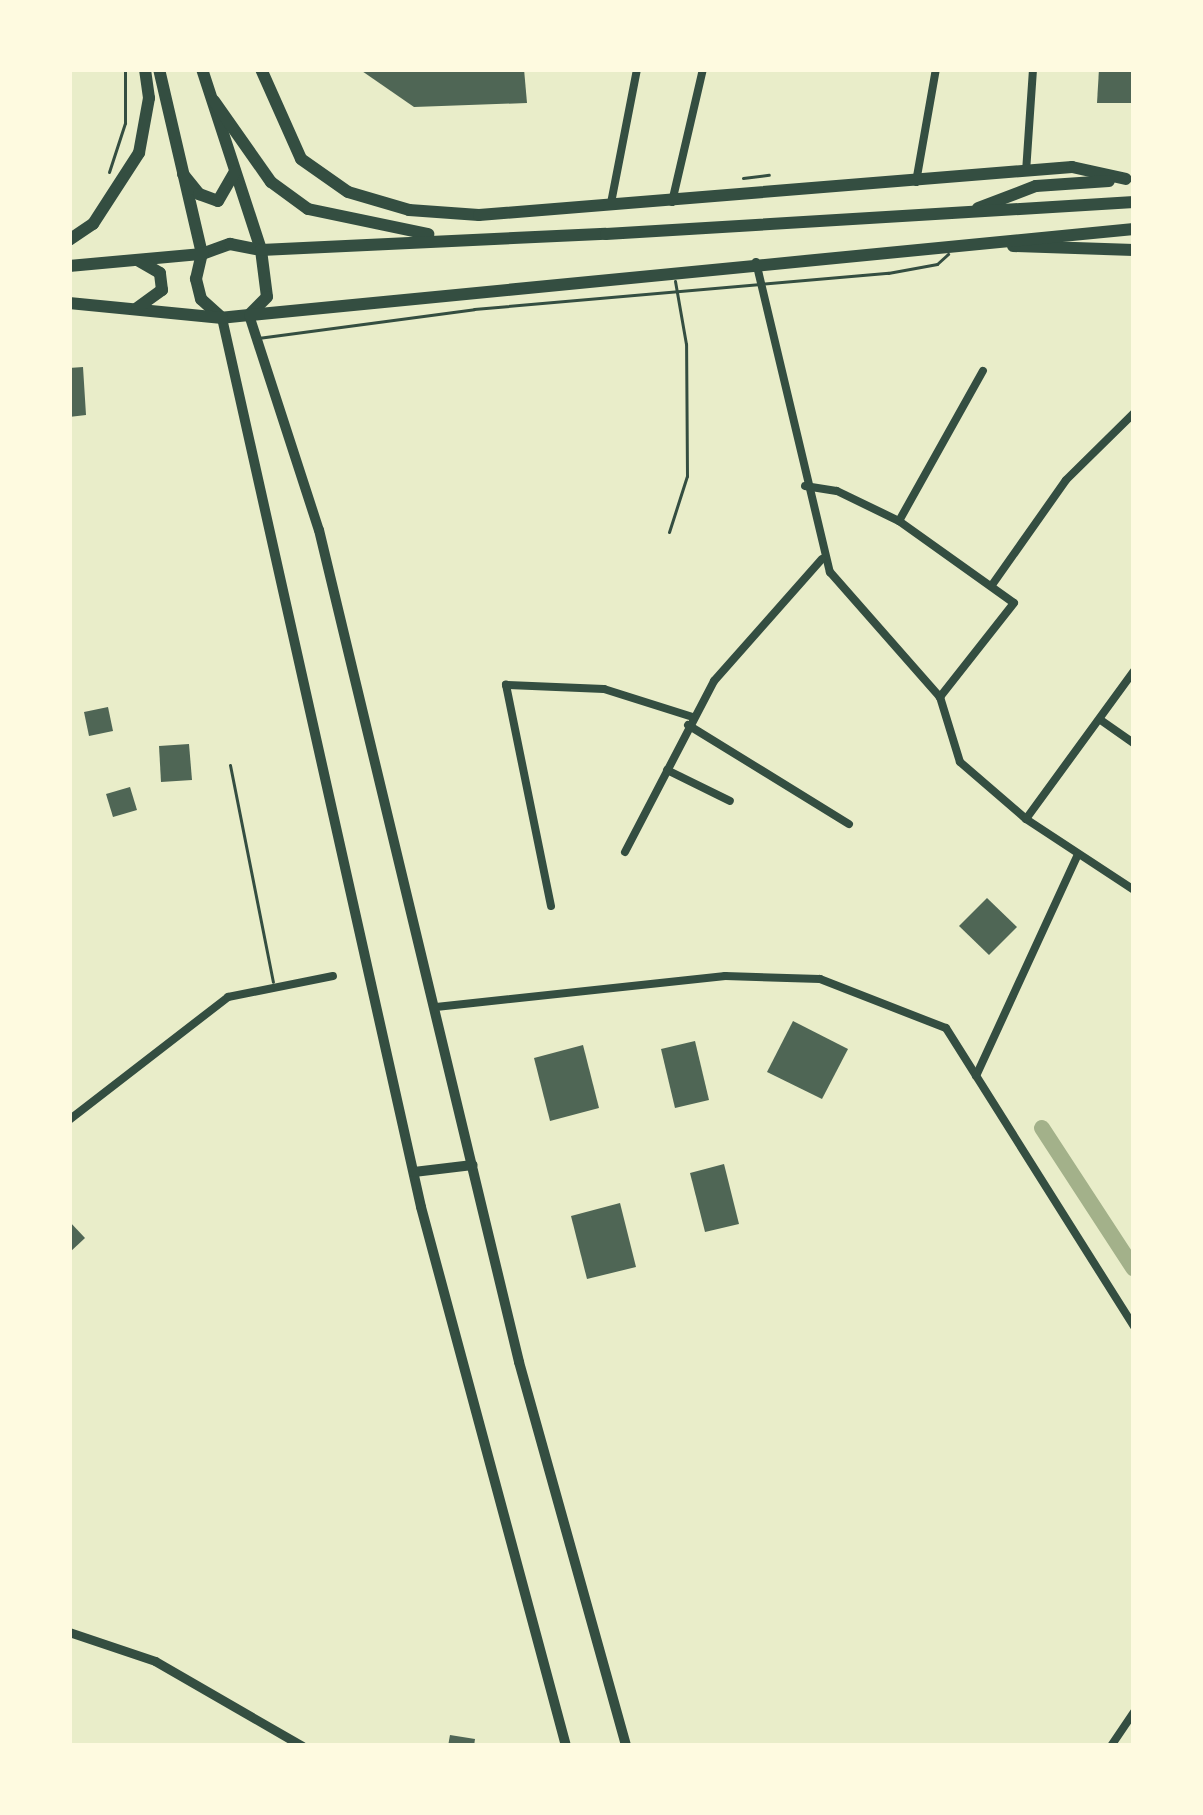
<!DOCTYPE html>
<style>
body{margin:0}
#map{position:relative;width:1203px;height:1815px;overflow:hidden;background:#e9edc9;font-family:Jost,sans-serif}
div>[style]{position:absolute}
.canal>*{height:16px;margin:-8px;padding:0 8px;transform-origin:8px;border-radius:8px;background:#a3b18a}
.building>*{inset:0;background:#4f6655}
.path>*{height:3px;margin:-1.5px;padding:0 1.5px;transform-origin:1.5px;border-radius:1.5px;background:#344e41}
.service>*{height:3px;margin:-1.5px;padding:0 1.5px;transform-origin:1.5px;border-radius:1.5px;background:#344e41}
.minor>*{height:8px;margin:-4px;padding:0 4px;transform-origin:4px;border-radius:4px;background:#344e41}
.tertiary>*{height:9px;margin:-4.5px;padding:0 4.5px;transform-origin:4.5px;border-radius:4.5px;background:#344e41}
.secondary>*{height:10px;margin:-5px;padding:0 5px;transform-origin:5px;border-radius:5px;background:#344e41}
.primary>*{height:12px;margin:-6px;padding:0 6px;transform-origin:6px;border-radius:6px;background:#344e41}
.trunk>*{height:12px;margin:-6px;padding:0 6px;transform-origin:6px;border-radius:6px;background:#344e41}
span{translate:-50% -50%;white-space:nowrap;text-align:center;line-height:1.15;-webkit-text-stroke:12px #fefae0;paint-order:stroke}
.frame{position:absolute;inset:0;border:72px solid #fefae0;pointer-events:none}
</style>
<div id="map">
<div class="canal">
<div style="left:1042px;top:1128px;width:168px;rotate:56.9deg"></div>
</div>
<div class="building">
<div style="clip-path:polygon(359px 69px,524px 69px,527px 103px,414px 107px)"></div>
<div style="clip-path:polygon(1099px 69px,1134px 69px,1134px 103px,1097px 103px)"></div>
<div style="clip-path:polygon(83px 367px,86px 415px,69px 417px,69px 368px)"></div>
<div style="clip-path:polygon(108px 707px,113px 731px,89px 736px,84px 712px)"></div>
<div style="clip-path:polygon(189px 744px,192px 780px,161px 782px,159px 746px)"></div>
<div style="clip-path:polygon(130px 787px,137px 810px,113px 817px,106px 794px)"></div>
<div style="clip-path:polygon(987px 898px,1017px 927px,989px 955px,959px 926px)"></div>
<div style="clip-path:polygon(793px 1021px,848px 1049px,822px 1099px,767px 1072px)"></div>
<div style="clip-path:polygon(695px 1041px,709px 1100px,675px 1108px,661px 1049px)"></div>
<div style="clip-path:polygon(583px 1045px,599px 1108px,550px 1121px,534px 1058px)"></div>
<div style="clip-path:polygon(724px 1164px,739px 1224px,705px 1232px,690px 1173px)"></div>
<div style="clip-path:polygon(620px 1203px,636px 1267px,587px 1279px,571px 1216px)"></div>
<div style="clip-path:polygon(69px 1221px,85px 1238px,69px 1253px)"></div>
<div style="clip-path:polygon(450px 1735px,475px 1739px,474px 1746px,448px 1746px)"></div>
</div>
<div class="path">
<div style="left:109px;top:172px;width:52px;rotate:-71.9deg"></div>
<div style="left:125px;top:123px;width:54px;rotate:-90deg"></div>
<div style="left:743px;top:178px;width:26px;rotate:-7deg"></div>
</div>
<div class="service">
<div style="left:258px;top:338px;width:218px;rotate:-7.6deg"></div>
<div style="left:474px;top:309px;width:416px;rotate:-5deg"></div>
<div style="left:888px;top:273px;width:50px;rotate:-10.4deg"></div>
<div style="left:937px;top:264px;width:15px;rotate:-42deg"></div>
<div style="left:669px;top:532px;width:59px;rotate:-72.2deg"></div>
<div style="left:687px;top:476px;width:132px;rotate:-90.4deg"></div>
<div style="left:686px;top:344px;width:64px;rotate:-99.9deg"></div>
<div style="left:230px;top:765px;width:221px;rotate:78.8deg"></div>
</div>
<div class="minor">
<div style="left:1026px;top:172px;width:103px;rotate:-86.1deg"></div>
<div style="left:916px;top:182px;width:115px;rotate:-80deg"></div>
<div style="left:672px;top:202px;width:137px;rotate:-76.9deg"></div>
<div style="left:611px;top:203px;width:136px;rotate:-79deg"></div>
<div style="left:756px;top:262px;width:319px;rotate:76.6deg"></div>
<div style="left:830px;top:572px;width:167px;rotate:48.7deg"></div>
<div style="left:940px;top:697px;width:68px;rotate:72.9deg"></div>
<div style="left:960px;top:762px;width:87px;rotate:40.8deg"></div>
<div style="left:1026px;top:819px;width:129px;rotate:33.3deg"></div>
<div style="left:805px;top:486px;width:32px;rotate:9deg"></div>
<div style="left:837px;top:491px;width:69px;rotate:25.8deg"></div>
<div style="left:899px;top:521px;width:141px;rotate:35.5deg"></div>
<div style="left:1014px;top:603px;width:120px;rotate:128.2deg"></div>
<div style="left:899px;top:521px;width:172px;rotate:-60.8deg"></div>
<div style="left:992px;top:585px;width:128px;rotate:-54.8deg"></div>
<div style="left:1066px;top:480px;width:95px;rotate:-44.6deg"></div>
<div style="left:1102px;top:721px;width:39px;rotate:35deg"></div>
<div style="left:688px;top:725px;width:189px;rotate:31.6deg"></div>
<div style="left:667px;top:770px;width:70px;rotate:26.2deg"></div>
<div style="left:1026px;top:819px;width:183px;rotate:-53.9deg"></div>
<div style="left:625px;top:852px;width:193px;rotate:-62.5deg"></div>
<div style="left:714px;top:681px;width:163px;rotate:-48.5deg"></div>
<div style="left:551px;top:906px;width:226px;rotate:-101.5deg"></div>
<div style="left:506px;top:685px;width:98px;rotate:2.3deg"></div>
<div style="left:604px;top:689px;width:93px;rotate:17.5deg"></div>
<div style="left:436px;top:1007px;width:291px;rotate:-6.1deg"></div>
<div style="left:725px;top:976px;width:95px;rotate:1.8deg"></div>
<div style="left:820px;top:979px;width:135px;rotate:21.3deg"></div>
<div style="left:946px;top:1028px;width:353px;rotate:57.8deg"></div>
<div style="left:976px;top:1076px;width:242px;rotate:-65.3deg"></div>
<div style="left:69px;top:1120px;width:201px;rotate:-37.7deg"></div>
<div style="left:228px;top:997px;width:107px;rotate:-11.3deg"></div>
<div style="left:1111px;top:1746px;width:41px;rotate:-55.9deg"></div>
</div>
<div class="tertiary">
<div style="left:69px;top:1632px;width:91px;rotate:18.6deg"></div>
<div style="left:155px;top:1661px;width:170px;rotate:30deg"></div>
</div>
<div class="secondary">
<div style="left:249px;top:315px;width:226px;rotate:72deg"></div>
<div style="left:319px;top:530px;width:856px;rotate:76.48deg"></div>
<div style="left:519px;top:1362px;width:399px;rotate:74.4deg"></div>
<div style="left:222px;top:318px;width:911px;rotate:77.38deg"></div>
<div style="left:421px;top:1207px;width:558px;rotate:74.94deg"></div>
<div style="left:414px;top:1172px;width:59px;rotate:-6.8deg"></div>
</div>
<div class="primary">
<div style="left:159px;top:69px;width:190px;rotate:76.9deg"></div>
<div style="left:202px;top:69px;width:190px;rotate:71.9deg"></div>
<div style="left:183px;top:174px;width:26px;rotate:51deg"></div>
<div style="left:199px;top:194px;width:20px;rotate:20deg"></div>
<div style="left:218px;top:201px;width:34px;rotate:-60deg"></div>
</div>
<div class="trunk">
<div style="left:261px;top:69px;width:98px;rotate:66deg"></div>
<div style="left:301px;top:159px;width:57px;rotate:35.1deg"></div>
<div style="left:348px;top:192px;width:64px;rotate:16.4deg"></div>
<div style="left:409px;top:210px;width:70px;rotate:4.1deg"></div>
<div style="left:479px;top:215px;width:595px;rotate:-4.63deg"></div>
<div style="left:1072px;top:167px;width:55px;rotate:12.5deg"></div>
<div style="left:214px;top:101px;width:99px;rotate:54.9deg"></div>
<div style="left:271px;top:182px;width:46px;rotate:36.1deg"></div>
<div style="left:308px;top:209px;width:123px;rotate:11.8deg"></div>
<div style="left:978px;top:208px;width:62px;rotate:-20.8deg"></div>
<div style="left:1036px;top:186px;width:73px;rotate:-3.9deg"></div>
<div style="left:69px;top:240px;width:29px;rotate:-34deg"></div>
<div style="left:93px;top:224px;width:85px;rotate:-57.1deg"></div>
<div style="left:139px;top:153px;width:56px;rotate:-79.7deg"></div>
<div style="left:149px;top:98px;width:29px;rotate:-98deg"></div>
<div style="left:1013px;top:246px;width:121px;rotate:1.9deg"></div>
<div style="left:261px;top:250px;width:47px;rotate:82.7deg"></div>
<div style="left:267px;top:297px;width:25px;rotate:135deg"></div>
<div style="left:249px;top:315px;width:27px;rotate:174deg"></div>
<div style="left:222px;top:318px;width:28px;rotate:-138deg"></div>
<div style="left:201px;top:299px;width:21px;rotate:-104deg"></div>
<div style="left:196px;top:279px;width:26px;rotate:-77deg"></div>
<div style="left:202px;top:254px;width:30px;rotate:-20deg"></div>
<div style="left:230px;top:244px;width:32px;rotate:11deg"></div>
<div style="left:261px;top:250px;width:345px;rotate:-2.7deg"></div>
<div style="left:606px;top:234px;width:529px;rotate:-3.47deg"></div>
<div style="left:69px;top:266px;width:134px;rotate:-5.2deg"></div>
<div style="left:69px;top:303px;width:154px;rotate:5.6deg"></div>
<div style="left:137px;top:308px;width:31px;rotate:-36deg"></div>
<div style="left:162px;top:290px;width:17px;rotate:-97deg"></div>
<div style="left:160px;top:273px;width:24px;rotate:-150deg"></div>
<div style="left:250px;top:315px;width:888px;rotate:-5.56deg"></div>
</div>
<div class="frame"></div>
</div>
